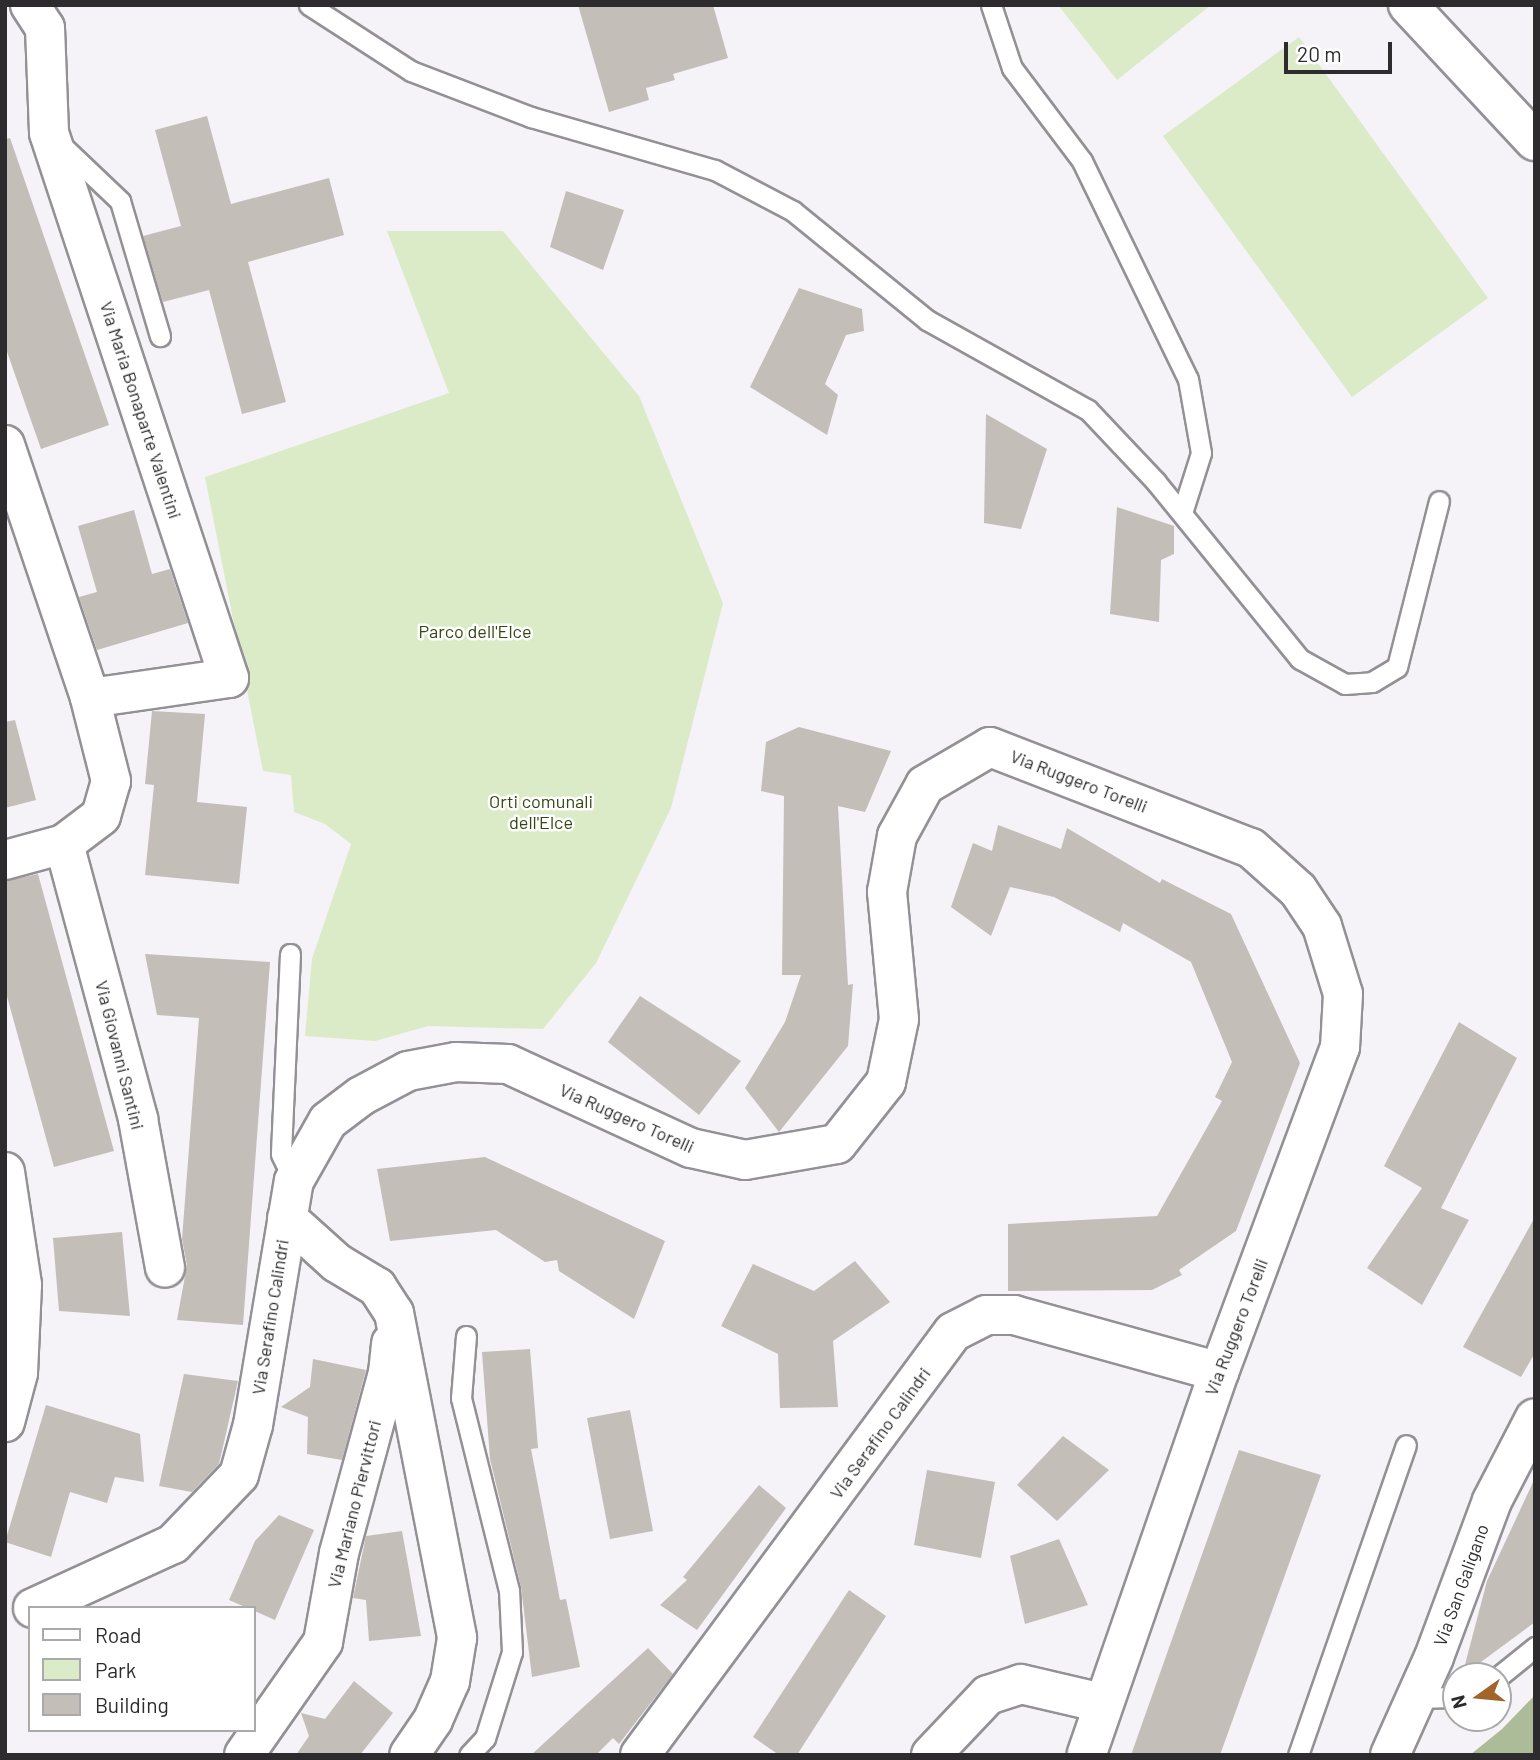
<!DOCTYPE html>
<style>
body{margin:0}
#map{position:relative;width:1540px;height:1760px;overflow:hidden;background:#f5f2f8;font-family:Barlow,sans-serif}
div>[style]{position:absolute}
.green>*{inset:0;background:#dbebc7}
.forest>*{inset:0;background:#acbc98}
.building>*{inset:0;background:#c4beb9}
.roads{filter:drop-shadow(2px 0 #939096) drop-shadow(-2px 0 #939096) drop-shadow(0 2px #939096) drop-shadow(0 -2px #939096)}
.service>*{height:19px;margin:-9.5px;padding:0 9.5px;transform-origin:9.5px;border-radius:9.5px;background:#fff}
.minor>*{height:38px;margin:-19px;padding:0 19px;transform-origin:19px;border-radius:19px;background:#fff}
.tertiary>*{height:38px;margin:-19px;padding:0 19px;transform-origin:19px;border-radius:19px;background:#fff}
.secondary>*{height:38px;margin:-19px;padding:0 19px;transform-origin:19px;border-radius:19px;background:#fff}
span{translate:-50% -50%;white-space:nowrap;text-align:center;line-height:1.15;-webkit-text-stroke:5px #fff;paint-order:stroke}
.street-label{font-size:18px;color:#2d2b2d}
.park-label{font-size:18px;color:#344710}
.frame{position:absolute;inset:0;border:7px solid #2d2b2d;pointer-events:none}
.legend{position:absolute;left:28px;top:1606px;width:228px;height:126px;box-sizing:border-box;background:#fff;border:2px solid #abaaab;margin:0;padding:9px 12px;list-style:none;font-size:21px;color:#2d2b2d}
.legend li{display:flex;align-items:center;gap:14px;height:35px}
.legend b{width:35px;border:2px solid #abaaab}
.north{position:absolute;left:1442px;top:1662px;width:70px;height:70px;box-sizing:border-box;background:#fff;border:2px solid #abaaab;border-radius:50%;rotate:255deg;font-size:19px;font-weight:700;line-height:28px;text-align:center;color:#2d2b2d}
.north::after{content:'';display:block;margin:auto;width:24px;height:32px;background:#a2642a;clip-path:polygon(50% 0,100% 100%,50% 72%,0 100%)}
.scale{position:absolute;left:1284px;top:42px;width:108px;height:32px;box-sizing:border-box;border:4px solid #2d2b2d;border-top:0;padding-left:9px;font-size:21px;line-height:24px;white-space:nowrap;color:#2d2b2d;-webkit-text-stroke:5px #fff;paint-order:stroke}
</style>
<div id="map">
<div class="green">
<div style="clip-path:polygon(1058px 5px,1211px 5px,1117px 80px)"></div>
<div style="clip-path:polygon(1299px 37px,1488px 298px,1352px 397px,1163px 136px)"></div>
<div style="clip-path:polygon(387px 231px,503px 231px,639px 396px,723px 603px,671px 808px,596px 963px,543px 1029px,428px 1026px,375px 1041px,305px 1036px,312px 959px,351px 844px,325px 824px,294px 812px,291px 775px,263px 771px,205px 477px,449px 393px)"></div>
</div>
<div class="forest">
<div style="clip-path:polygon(1535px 1695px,1535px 1755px,1470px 1755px,1502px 1729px)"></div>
</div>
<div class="building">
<div style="clip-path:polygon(578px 5px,713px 5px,728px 58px,673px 74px,675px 80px,646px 88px,649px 100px,609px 112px)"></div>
<div style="clip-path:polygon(207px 116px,231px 204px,329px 178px,344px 235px,248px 262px,286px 402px,242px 414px,209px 290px,163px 302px,143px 236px,181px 226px,155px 130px)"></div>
<div style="clip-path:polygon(10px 138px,109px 425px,41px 449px,5px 346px,5px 139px)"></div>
<div style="clip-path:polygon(566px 191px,624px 210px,603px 270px,550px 247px)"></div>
<div style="clip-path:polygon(799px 288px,862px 309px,864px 331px,846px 335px,825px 384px,838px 395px,827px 435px,750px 387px)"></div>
<div style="clip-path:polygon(986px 414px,1047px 449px,1021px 529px,984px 523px)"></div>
<div style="clip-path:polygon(1117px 507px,1174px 526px,1174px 554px,1161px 560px,1159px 622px,1110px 614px)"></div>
<div style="clip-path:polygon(134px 510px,152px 574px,170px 569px,188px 623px,97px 650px,79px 597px,97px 592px,78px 526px)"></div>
<div style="clip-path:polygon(152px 711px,205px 714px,197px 802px,247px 807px,239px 884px,145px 875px,154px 785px,145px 784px)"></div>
<div style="clip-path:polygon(15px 720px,36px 800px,5px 808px,5px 722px)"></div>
<div style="clip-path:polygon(799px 727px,891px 751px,865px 812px,838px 806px,848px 985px,853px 984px,848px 1046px,779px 1132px,745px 1088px,785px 1022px,801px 975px,782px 975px,784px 796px,761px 791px,766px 742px)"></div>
<div style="clip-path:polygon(998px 825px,1061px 849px,1067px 828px,1160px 883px,1162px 879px,1231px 914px,1300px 1063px,1236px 1231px,1179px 1270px,1182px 1275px,1152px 1290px,1008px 1291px,1008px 1224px,1157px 1216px,1222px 1101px,1215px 1097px,1232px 1062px,1191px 962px,1123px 923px,1120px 932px,1054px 897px,1010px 887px,991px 936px,951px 907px,973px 843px,992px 851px)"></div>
<div style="clip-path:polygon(38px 874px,114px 1151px,54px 1167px,5px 989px,5px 881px)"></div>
<div style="clip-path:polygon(145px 954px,270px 962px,243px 1325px,177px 1320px,187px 1265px,182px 1239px,199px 1018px,157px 1015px)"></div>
<div style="clip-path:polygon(640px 996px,741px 1061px,699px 1115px,608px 1042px)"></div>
<div style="clip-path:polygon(1459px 1022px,1517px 1058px,1441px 1208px,1469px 1220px,1422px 1305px,1367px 1268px,1422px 1188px,1384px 1166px)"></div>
<div style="clip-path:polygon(485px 1157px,665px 1241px,634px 1319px,559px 1271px,557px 1260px,545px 1262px,496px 1230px,390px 1241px,377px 1169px)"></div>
<div style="clip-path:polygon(1535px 1217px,1535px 1353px,1521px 1377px,1463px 1347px)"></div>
<div style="clip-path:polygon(122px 1232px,130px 1316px,59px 1311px,53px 1238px)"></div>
<div style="clip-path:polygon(855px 1261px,890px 1302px,833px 1341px,838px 1407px,780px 1408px,778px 1354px,721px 1326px,753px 1264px,814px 1291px)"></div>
<div style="clip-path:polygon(530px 1349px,538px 1448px,531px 1449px,560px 1600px,566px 1599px,580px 1667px,532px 1677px,521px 1587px,490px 1459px,482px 1352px)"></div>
<div style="clip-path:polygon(313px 1359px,366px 1370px,342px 1460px,307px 1454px,308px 1417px,281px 1407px,310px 1387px)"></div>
<div style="clip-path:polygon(184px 1374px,238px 1381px,219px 1464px,192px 1492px,159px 1486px)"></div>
<div style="clip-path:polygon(46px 1405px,140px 1434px,144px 1482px,115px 1477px,107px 1503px,70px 1492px,51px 1557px,5px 1542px)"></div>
<div style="clip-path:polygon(630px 1410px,653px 1531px,610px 1539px,587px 1418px)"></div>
<div style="clip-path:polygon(1063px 1436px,1109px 1470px,1057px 1521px,1017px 1485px)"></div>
<div style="clip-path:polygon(1239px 1450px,1321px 1475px,1220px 1755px,1131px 1755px)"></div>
<div style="clip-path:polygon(927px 1470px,995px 1482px,981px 1558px,914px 1545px)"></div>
<div style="clip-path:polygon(1535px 1478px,1535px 1622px,1462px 1676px,1487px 1581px)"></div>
<div style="clip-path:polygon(759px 1485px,786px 1508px,697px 1630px,660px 1605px,687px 1580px,683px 1577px)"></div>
<div style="clip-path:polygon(279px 1515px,314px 1530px,275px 1620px,229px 1600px,255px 1541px)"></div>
<div style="clip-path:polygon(402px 1531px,421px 1636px,369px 1641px,366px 1600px,353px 1598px,366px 1536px)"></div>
<div style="clip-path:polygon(1059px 1539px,1088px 1605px,1025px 1624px,1010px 1556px)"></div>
<div style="clip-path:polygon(849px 1590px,886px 1616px,797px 1755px,779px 1755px,753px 1737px)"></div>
<div style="clip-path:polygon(648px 1648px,673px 1674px,619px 1744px,613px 1738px,596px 1755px,531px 1755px)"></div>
<div style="clip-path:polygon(354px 1681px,393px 1713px,360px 1755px,296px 1755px,309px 1736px,301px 1713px,325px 1719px)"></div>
</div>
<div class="roads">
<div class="service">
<div style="left:309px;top:5px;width:121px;rotate:32.9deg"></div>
<div style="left:411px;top:71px;width:129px;rotate:21deg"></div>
<div style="left:531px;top:117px;width:191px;rotate:16.1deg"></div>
<div style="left:715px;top:170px;width:88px;rotate:27.7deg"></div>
<div style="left:793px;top:211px;width:173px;rotate:39.1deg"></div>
<div style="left:927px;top:320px;width:184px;rotate:29.2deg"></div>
<div style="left:1088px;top:410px;width:99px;rotate:46.6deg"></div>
<div style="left:1156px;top:482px;width:228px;rotate:50.9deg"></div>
<div style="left:1300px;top:659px;width:51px;rotate:29.1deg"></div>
<div style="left:1345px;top:684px;width:27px;rotate:-4deg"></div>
<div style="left:1372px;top:682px;width:29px;rotate:-31deg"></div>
<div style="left:1397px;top:667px;width:171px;rotate:-75.8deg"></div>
<div style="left:991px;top:5px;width:66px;rotate:71.6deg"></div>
<div style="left:1012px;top:68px;width:116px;rotate:53deg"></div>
<div style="left:1082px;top:161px;width:242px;rotate:64.1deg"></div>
<div style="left:1188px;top:379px;width:75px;rotate:80deg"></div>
<div style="left:1201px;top:453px;width:63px;rotate:107.6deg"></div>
<div style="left:60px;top:144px;width:83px;rotate:43.5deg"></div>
<div style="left:120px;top:201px;width:141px;rotate:73.5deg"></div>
<div style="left:290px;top:954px;width:200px;rotate:92.6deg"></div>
<div style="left:281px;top:1154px;width:30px;rotate:64deg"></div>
<div style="left:466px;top:1336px;width:62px;rotate:94.6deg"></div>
<div style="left:461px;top:1398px;width:198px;rotate:76deg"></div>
<div style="left:509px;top:1590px;width:62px;rotate:87.2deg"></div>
<div style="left:512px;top:1652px;width:90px;rotate:107.4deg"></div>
<div style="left:485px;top:1738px;width:23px;rotate:133deg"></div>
<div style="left:1498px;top:1677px;width:48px;rotate:-39deg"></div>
<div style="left:1414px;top:1698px;width:42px;rotate:-1.4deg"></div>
<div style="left:1298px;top:1755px;width:328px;rotate:-70.8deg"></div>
</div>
<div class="minor">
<div style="left:30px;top:5px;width:27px;rotate:57deg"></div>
<div style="left:45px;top:28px;width:105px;rotate:87.8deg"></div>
<div style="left:49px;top:133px;width:574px;rotate:71.72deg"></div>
<div style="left:229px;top:678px;width:140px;rotate:171.8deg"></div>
<div style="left:5px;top:445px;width:267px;rotate:71.4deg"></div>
<div style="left:90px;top:698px;width:86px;rotate:75.8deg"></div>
<div style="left:111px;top:781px;width:36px;rotate:106deg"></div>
<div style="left:101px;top:816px;width:46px;rotate:142.9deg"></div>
<div style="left:64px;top:844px;width:61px;rotate:164.8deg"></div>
<div style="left:64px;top:844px;width:285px;rotate:74.9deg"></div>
<div style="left:138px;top:1119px;width:151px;rotate:79.7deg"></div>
<div style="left:287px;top:1218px;width:67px;rotate:42deg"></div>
<div style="left:337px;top:1263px;width:47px;rotate:31deg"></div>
<div style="left:377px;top:1287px;width:31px;rotate:57deg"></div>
<div style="left:394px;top:1313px;width:331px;rotate:79deg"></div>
<div style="left:457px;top:1638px;width:44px;rotate:99.2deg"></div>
<div style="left:450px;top:1681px;width:43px;rotate:113.6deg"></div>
<div style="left:433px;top:1720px;width:42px;rotate:124.4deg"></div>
<div style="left:33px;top:1608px;width:154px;rotate:-24.6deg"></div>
<div style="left:173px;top:1544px;width:95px;rotate:-46.3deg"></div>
<div style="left:239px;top:1475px;width:52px;rotate:-74.4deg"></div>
<div style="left:253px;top:1425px;width:247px;rotate:-80.5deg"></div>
<div style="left:294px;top:1181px;width:69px;rotate:-60.5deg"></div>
<div style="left:328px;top:1121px;width:41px;rotate:-37.1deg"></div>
<div style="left:361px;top:1096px;width:53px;rotate:-28deg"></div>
<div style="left:408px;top:1071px;width:49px;rotate:-10.6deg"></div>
<div style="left:456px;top:1062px;width:52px;rotate:2.2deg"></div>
<div style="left:508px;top:1064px;width:201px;rotate:24.7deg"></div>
<div style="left:691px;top:1148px;width:55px;rotate:12.5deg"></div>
<div style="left:745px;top:1160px;width:93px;rotate:-9.9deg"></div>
<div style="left:837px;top:1144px;width:79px;rotate:-51.7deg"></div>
<div style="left:886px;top:1082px;width:64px;rotate:-78.3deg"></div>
<div style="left:899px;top:1019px;width:128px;rotate:-95.4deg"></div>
<div style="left:887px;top:892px;width:57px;rotate:-79.9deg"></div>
<div style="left:897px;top:836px;width:58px;rotate:-61.2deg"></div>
<div style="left:925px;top:785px;width:75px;rotate:-30.3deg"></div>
<div style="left:990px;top:747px;width:280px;rotate:21.2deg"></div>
<div style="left:1251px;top:848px;width:63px;rotate:41.8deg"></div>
<div style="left:1298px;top:890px;width:43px;rotate:56.3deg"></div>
<div style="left:1322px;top:926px;width:71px;rotate:72.8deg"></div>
<div style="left:1343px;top:994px;width:53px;rotate:93.2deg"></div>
<div style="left:1340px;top:1047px;width:347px;rotate:110.4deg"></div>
<div style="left:1219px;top:1372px;width:405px;rotate:109.1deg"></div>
<div style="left:244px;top:1755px;width:138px;rotate:-55deg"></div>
<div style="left:323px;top:1642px;width:90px;rotate:-79.8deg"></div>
<div style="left:339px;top:1553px;width:187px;rotate:-74.8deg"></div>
<div style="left:388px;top:1373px;width:30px;rotate:-84deg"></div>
<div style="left:640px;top:1755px;width:526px;rotate:-53.5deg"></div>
<div style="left:953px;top:1332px;width:37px;rotate:-27deg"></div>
<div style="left:986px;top:1315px;width:28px"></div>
<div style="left:1014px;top:1315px;width:213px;rotate:15.5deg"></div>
<div style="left:931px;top:1755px;width:83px;rotate:-46.5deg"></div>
<div style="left:988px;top:1695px;width:35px;rotate:-18deg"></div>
<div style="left:1021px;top:1684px;width:83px;rotate:13.2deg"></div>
</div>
<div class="tertiary">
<div style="left:1408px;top:5px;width:186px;rotate:47deg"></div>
<div style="left:5px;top:1172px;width:114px;rotate:81.4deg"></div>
<div style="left:22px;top:1285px;width:88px;rotate:92.6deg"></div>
<div style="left:18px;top:1373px;width:51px;rotate:104.9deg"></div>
</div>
<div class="secondary">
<div style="left:1390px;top:1755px;width:107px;rotate:-65.8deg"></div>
<div style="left:1434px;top:1657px;width:166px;rotate:-69.6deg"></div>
<div style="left:1492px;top:1501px;width:93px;rotate:-62.6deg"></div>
</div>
</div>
<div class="street-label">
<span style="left:141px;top:410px;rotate:72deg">Via Maria Bonaparte Valentini</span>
<span style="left:1079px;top:781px;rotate:21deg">Via Ruggero Torelli</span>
<span style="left:120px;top:1055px;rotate:76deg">Via Giovanni Santini</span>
<span style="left:627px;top:1118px;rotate:24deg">Via Ruggero Torelli</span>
<span style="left:270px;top:1317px;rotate:-81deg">Via Serafino Calindri</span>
<span style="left:1236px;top:1327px;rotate:-69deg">Via Ruggero Torelli</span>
<span style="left:880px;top:1433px;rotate:-54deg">Via Serafino Calindri</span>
<span style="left:354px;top:1504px;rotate:-76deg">Via Mariano Piervittori</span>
<span style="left:1461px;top:1585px;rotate:-70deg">Via San Galigano</span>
</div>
<div class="park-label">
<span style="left:475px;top:631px">Parco dell'Elce</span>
<span style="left:541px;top:812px">Orti comunali<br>dell'Elce</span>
</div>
<div class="frame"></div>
<ul class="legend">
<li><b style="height:9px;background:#fff"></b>Road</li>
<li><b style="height:19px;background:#dbebc7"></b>Park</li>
<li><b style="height:19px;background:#c4beb9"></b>Building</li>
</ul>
<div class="north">N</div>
<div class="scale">20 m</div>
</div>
